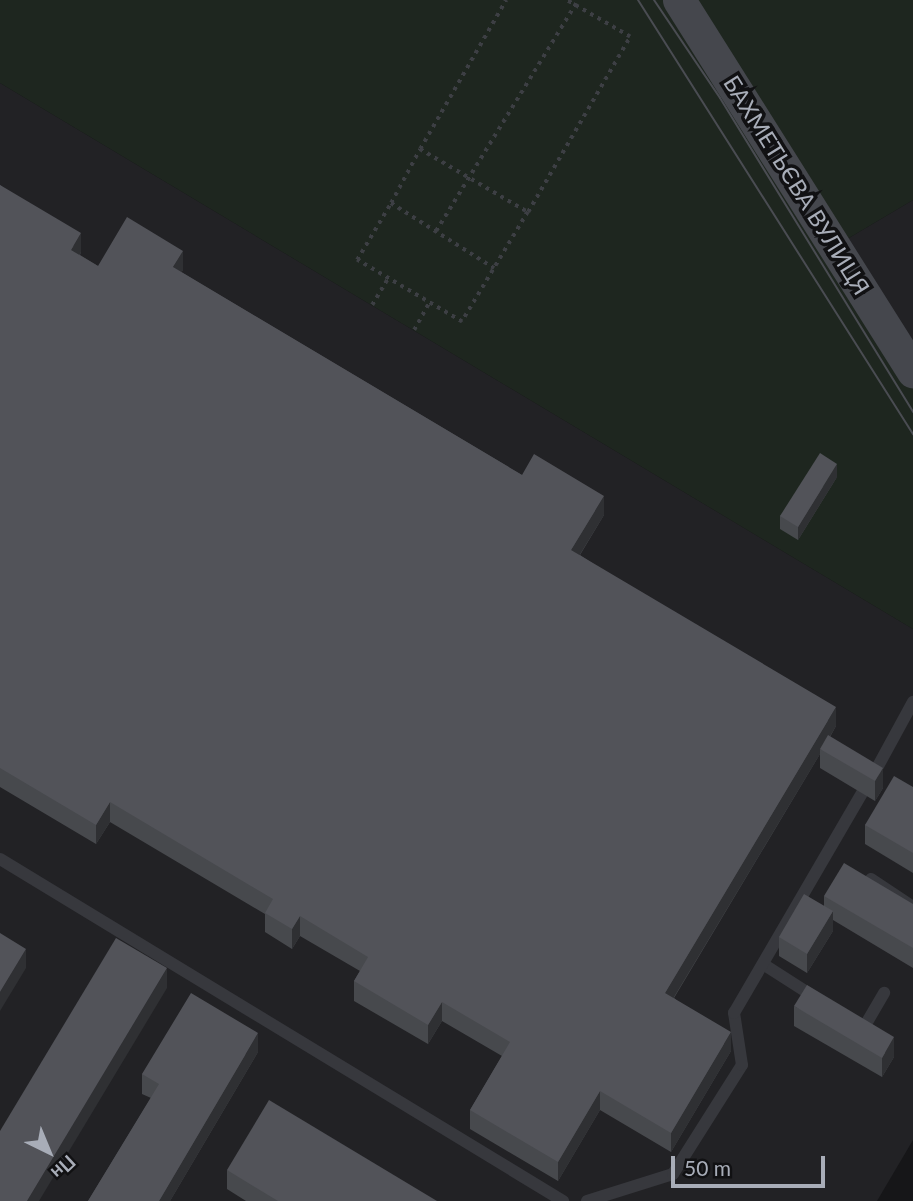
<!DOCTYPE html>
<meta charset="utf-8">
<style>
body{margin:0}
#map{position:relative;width:913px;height:1201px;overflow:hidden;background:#161618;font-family:Lato,sans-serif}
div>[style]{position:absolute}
.built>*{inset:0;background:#222225}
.green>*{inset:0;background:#1e261f}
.path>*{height:3.5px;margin-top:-1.75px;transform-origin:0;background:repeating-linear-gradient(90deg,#3d3f44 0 3.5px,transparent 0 8.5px)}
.service>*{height:12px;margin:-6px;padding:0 6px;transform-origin:6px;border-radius:6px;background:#37383d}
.secondary>*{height:33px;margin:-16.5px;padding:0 16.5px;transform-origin:16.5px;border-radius:16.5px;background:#45474d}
.tram>*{height:2px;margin:-1px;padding:0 1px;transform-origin:1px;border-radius:1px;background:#4a4c52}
.wall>*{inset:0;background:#47494d}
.shaded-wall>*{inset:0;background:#2f3033}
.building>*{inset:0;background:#525359}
span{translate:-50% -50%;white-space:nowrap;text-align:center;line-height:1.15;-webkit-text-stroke:7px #111113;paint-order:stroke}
.street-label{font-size:23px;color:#a8adb8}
.north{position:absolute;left:14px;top:1117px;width:70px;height:70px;-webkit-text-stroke:5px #111113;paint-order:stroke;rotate:137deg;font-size:19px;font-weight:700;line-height:28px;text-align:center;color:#a8adb8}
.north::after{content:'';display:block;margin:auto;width:24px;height:32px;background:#a8adb8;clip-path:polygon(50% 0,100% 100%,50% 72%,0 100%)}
.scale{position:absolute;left:671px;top:1156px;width:154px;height:32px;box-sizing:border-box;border:4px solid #a8adb8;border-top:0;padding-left:9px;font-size:21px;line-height:24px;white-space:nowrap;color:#a8adb8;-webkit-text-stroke:5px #111113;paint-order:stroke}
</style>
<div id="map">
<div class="built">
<div style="clip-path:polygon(0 83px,913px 629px,913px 1140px,877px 1201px,0 1201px)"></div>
<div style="clip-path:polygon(913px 200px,913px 371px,837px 245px)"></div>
</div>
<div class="green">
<div style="clip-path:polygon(0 0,913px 0,913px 200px,837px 245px,913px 371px,913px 629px,0 83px)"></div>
</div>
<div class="path">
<div style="left:420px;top:149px;width:125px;rotate:30.3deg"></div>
<div style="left:528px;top:212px;width:128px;rotate:121deg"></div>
<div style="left:462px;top:322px;width:122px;rotate:-149.4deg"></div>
<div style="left:357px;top:260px;width:66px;rotate:-59.2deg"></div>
<div style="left:391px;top:203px;width:61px;rotate:-61.8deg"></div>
<div style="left:420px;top:149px;width:172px;rotate:-60deg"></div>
<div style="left:391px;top:203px;width:122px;rotate:32.3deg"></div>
<div style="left:528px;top:212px;width:203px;rotate:-59.8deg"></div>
<div style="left:630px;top:37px;width:74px;rotate:-150deg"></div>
<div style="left:436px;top:231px;width:271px;rotate:-58.4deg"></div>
<div style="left:372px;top:305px;width:31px;rotate:-59deg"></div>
<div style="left:414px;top:330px;width:31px;rotate:-61deg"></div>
</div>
<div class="service">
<div style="left:871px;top:779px;width:88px;rotate:-61.4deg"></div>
<div style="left:0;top:859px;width:659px;rotate:31.28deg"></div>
<div style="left:871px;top:879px;width:50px;rotate:33.7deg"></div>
<div style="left:763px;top:964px;width:63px;rotate:32.7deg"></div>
<div style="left:857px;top:1025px;width:7px;rotate:34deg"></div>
<div style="left:863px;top:1029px;width:42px;rotate:-59.7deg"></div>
<div style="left:587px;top:1201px;width:90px;rotate:-17.4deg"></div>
<div style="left:673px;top:1174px;width:129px;rotate:-57.7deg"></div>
<div style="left:742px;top:1065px;width:53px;rotate:-98.7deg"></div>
<div style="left:734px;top:1013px;width:255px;rotate:-59.8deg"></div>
</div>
<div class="secondary">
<div style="left:679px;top:0;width:439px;rotate:57.8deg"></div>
</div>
<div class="tram">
<div style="left:638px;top:0;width:514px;rotate:57.64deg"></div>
<div style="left:654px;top:0;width:118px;rotate:56deg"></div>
<div style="left:720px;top:98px;width:369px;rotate:58.4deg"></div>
</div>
<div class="wall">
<div style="clip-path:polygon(0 185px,81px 252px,80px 255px,98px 266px,183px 270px,181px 272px,522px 475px,604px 515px,580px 555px,836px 726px,830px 737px,883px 788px,875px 801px,820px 768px,820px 754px,674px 998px,731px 1051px,671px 1152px,600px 1110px,558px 1181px,470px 1129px,470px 1110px,502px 1056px,442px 1021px,428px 1044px,354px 1001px,354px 981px,360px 971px,300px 936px,292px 949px,265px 932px,265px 914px,110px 822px,96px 844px,0 787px)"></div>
<div style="clip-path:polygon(837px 477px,798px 540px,780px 529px,780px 516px)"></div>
<div style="clip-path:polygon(913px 787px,913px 873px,865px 844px,865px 825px)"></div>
<div style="clip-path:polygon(824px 896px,913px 904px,913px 968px,833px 920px,833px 931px,807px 973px,779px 956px,779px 937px,824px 906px)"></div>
<div style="clip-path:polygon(794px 1006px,894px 1057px,882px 1077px,794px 1026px)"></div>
<div style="clip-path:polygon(258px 1052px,170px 1201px,88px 1201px,151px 1098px,142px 1094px,142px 1074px)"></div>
<div style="clip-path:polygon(227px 1170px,437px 1201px,246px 1201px,227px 1189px)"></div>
</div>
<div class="shaded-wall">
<div style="clip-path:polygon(81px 233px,81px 252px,71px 269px,71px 250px)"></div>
<div style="clip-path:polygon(183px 251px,183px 270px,173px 286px,173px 267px)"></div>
<div style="clip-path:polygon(837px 464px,837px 477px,798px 540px,798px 527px)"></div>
<div style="clip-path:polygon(604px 496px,604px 515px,571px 569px,571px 550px)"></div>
<div style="clip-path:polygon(836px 707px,836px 726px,822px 750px,820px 749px,820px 754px,665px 1012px,665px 993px)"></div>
<div style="clip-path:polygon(883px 768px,883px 788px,875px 801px,875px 781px)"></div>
<div style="clip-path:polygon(110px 802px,110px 822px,96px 844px,96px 825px)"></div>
<div style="clip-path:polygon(833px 911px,833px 931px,807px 973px,807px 954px)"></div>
<div style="clip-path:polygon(300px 916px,300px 936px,292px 949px,292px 929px)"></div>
<div style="clip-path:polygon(26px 949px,26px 968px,0 1011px,0 992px)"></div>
<div style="clip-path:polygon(167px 968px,167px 988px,39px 1201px,27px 1201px)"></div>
<div style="clip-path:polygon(442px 1002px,442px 1021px,428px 1044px,428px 1025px)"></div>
<div style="clip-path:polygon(731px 1032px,731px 1051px,671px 1152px,671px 1133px)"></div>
<div style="clip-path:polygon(258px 1033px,258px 1052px,170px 1201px,159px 1201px)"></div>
<div style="clip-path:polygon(894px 1037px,894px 1057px,882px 1077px,882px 1058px)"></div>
<div style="clip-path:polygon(600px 1091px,600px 1110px,558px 1181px,558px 1162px)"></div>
</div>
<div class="building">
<div style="clip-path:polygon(0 185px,81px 233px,71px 250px,98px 266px,127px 217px,183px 251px,173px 267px,522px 475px,534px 454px,604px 496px,571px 550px,836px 707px,665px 993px,731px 1032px,671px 1133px,600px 1091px,558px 1162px,470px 1110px,510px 1042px,442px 1002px,428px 1025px,354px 981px,368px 957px,300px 916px,292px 929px,265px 913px,273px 899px,110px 802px,96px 825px,0 768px)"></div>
<div style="clip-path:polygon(820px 453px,837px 464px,798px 527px,780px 516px)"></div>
<div style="clip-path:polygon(828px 735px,883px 768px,875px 781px,820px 749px)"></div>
<div style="clip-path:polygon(894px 776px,913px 787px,913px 853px,865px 825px)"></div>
<div style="clip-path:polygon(844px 863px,913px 904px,913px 948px,824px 896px)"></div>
<div style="clip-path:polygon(804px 894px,833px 911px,807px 954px,779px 937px)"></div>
<div style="clip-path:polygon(0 933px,26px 949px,0 992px)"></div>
<div style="clip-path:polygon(116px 938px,167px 968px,27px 1201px,0 1201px,0 1131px)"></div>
<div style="clip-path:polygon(807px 985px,894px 1037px,882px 1058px,794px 1006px)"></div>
<div style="clip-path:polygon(191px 993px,258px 1033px,159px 1201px,88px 1201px,159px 1084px,142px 1074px)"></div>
<div style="clip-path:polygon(269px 1100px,437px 1201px,278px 1201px,227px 1170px)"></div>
</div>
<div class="street-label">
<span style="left:797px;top:185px;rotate:58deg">БАХМЕТЬЄВА ВУЛИЦЯ</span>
</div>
<div class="north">Пн</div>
<div class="scale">50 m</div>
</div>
